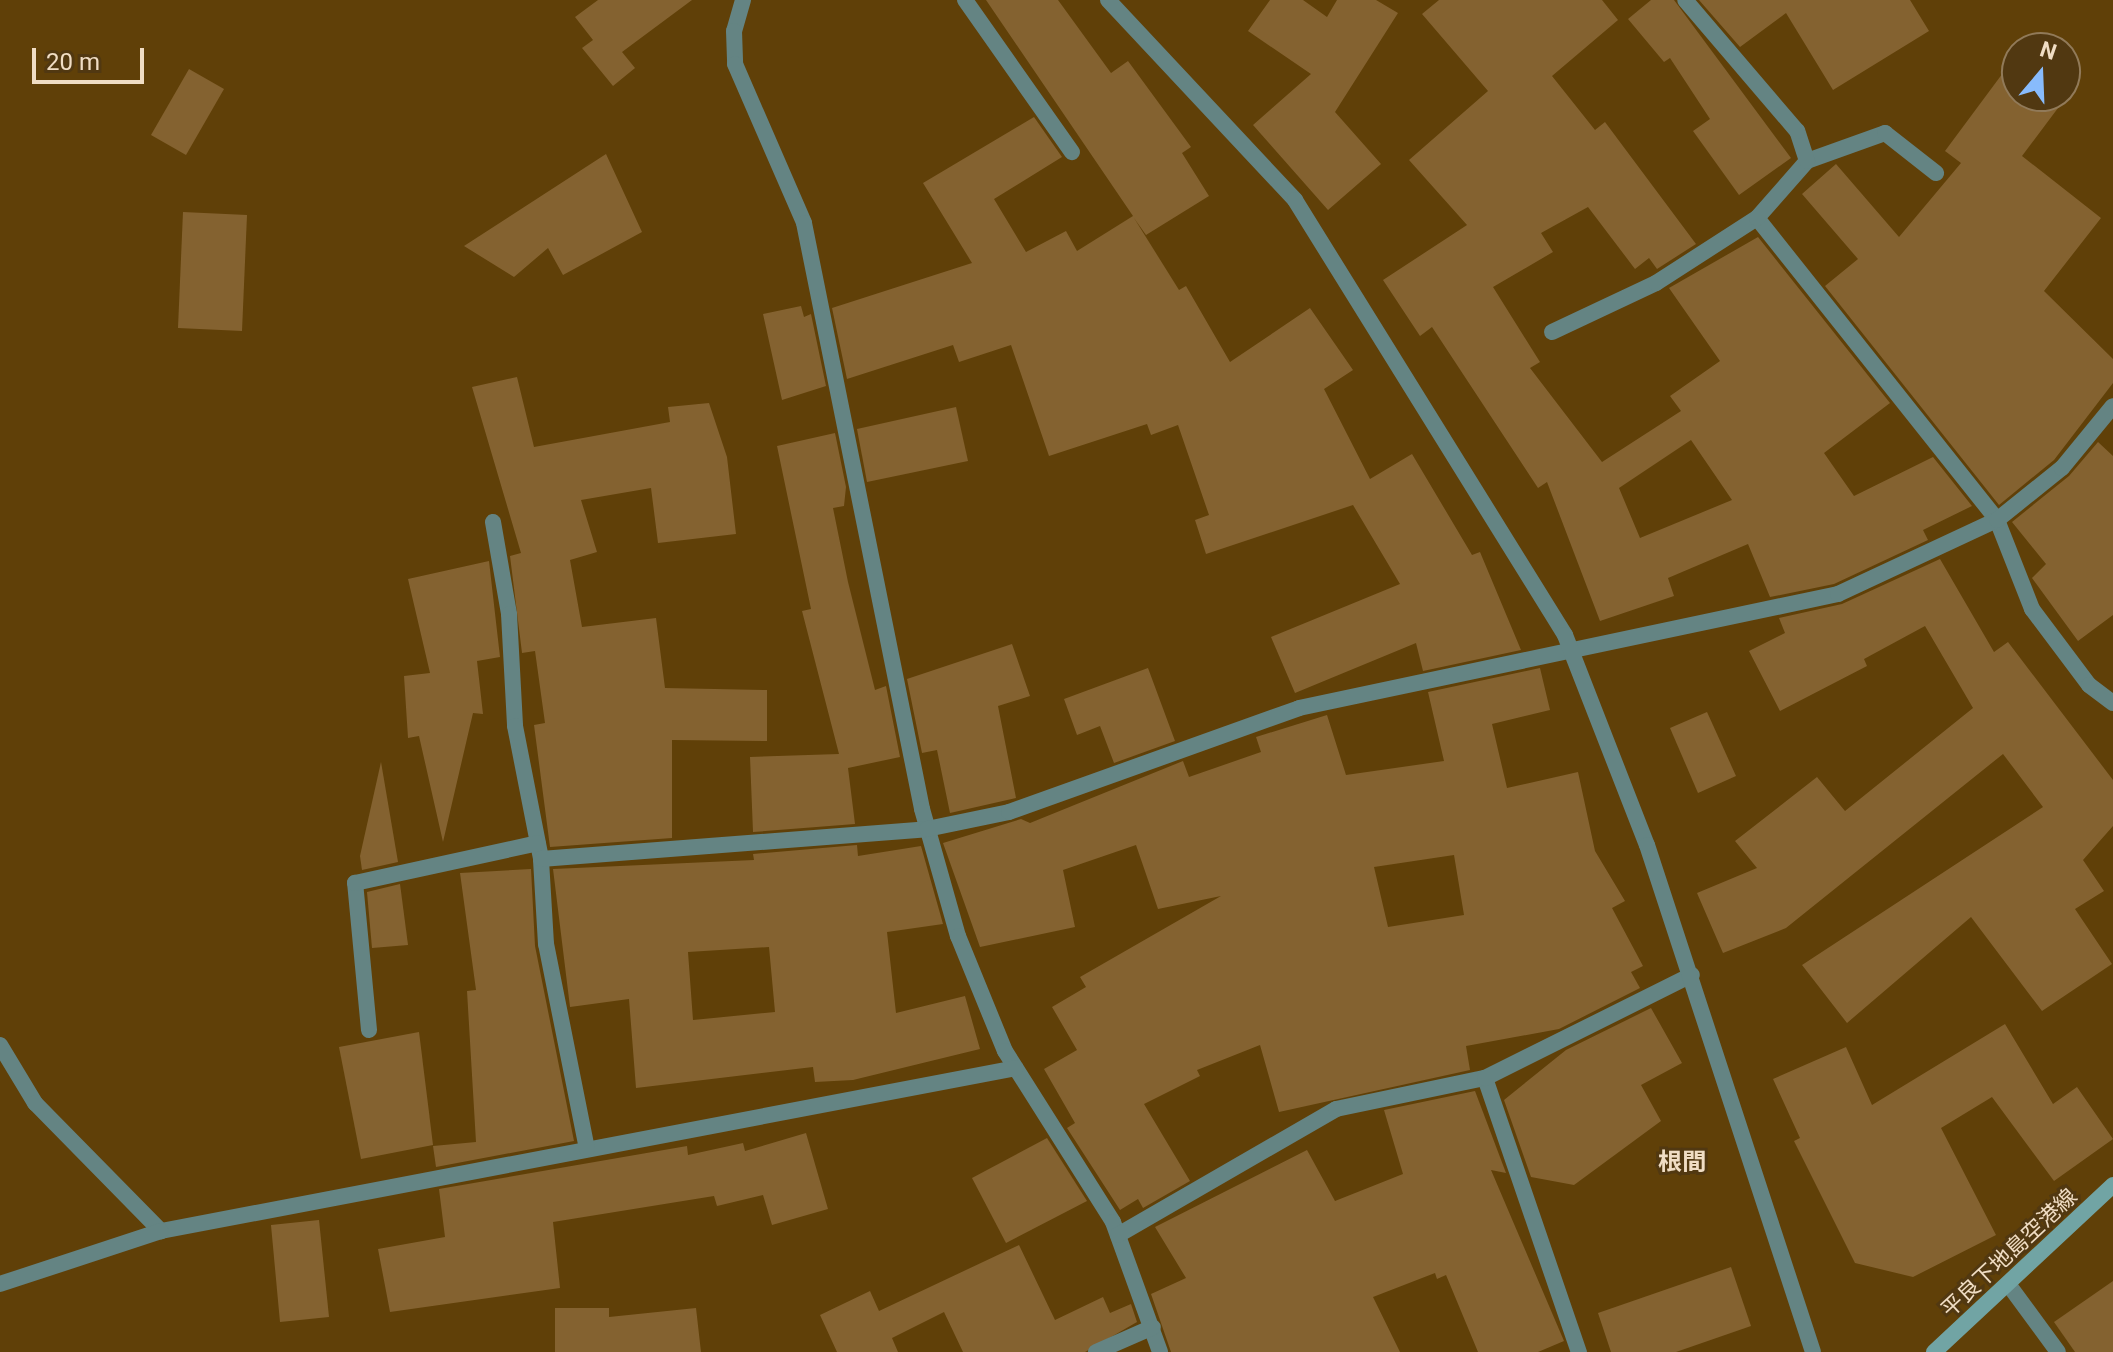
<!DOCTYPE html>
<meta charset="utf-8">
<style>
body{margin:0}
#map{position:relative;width:2113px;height:1352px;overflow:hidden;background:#604008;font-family:Roboto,"Noto Sans JP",sans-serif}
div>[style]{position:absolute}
.building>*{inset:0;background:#846230}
.minor>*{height:16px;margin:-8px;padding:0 8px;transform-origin:8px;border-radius:8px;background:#648483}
.tertiary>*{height:16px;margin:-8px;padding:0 8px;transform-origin:8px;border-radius:8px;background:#648483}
.secondary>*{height:16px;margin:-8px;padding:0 8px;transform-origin:8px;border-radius:8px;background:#71a4a4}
span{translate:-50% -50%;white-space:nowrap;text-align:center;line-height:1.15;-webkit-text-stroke:6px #513811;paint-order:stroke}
.street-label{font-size:22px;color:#f0ddc4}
.neighbourhood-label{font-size:24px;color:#f0ddc4;font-weight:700}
.north{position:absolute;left:2001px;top:32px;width:80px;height:80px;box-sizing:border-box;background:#513811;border:2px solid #917a59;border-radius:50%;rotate:19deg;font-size:22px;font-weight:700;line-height:32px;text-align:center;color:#f0ddc4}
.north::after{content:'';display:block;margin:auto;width:28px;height:36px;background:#88bbfc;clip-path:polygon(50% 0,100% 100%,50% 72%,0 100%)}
.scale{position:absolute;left:32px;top:48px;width:112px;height:36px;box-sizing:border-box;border:4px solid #f0ddc4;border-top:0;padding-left:10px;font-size:24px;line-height:28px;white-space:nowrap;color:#f0ddc4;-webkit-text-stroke:6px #513811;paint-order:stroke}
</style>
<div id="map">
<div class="building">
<div style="clip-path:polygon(598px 0,692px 0,622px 52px,635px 68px,613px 86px,582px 48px,593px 40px,575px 17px)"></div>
<div style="clip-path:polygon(986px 0,1058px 0,1111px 73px,1128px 61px,1191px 147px,1182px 153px,1209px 196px,1146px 235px,1134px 218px,1179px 290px,1186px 286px,1230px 362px,1310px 308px,1353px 370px,1324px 389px,1370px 479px,1412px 454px,1472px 555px,1480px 552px,1521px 650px,1423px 671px,1416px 643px,1295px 693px,1271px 637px,1400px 584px,1353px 505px,1206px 554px,1195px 520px,1209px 515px,1178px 425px,1151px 435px,1147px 424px,1049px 456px,1011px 345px,959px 362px,953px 345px,847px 379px,832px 308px,972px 263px,923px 183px,1034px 117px,1062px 157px,994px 199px,1026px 252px,1066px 231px,1077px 251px,1133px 216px)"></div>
<div style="clip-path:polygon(1270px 0,1303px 0,1327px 17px,1337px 0,1376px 0,1398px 13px,1335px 112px,1381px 164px,1328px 210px,1253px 125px,1311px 74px,1248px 31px)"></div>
<div style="clip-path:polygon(evenodd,1439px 0,1602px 0,1618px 20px,1552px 76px,1595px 130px,1605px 122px,1696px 244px,1657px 269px,1649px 258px,1635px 269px,1588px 207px,1541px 233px,1553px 252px,1493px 287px,1540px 362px,1530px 368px,1602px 462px,1681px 411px,1670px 396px,1720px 361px,1669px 288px,1758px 237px,1890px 403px,1824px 453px,1854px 496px,1933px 457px,1972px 506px,1923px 530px,1928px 540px,1834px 584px,1770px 597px,1748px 544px,1668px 578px,1674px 596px,1600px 621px,1547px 482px,1538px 488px,1432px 327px,1420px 336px,1383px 280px,1467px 225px,1409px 160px,1488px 91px,1422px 14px,1439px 0,1691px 440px,1732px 500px,1640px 538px,1619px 488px,1691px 440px)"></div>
<div style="clip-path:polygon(1651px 0,1674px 0,1791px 158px,1739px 195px,1693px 131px,1710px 119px,1670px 58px,1664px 62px,1628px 19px)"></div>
<div style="clip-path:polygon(1699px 0,1910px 0,1929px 31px,1833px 90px,1786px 13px,1740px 47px)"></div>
<div style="clip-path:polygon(2017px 54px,2017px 96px,2041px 96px,2058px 108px,2022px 156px,2101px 218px,2044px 291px,2113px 359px,2113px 383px,2054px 460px,1999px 505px,1825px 286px,1858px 259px,1802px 194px,1836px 164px,1899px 237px,1961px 163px,1945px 151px)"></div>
<div style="clip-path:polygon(189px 69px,224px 89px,186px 155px,151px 135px)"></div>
<div style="clip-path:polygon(606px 154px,642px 232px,563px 275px,548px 248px,514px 277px,464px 246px)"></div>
<div style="clip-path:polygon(183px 212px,247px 215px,242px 331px,178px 328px)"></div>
<div style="clip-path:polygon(801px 306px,804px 317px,811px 314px,826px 386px,782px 400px,763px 314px)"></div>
<div style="clip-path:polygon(517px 377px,534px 447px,670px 422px,668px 407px,709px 403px,727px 457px,736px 534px,658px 543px,651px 488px,581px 500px,597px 552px,570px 560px,582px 627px,656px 618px,665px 688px,767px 690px,767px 741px,672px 740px,672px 838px,550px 847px,534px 725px,545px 723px,535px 651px,522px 653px,510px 556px,521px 553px,472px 387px)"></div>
<div style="clip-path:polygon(956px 407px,968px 461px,867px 482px,857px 429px)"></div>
<div style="clip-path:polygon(835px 433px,846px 487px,844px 506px,833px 508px,848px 582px,875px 690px,886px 686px,900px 757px,848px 768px,855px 824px,753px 832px,750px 757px,839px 754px,802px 611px,811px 609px,777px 446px)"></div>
<div style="clip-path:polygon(2098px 442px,2113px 456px,2113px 615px,2078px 641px,2032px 578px,2046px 564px,2012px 522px,2069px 476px)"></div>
<div style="clip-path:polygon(1940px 559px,1994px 652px,2008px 642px,2113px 780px,2113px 826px,2083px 860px,2104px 891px,2075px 909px,2112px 964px,2042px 1011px,1971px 917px,1847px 1023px,1802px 965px,2043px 807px,2003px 754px,1786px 928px,1723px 953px,1697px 893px,1757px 868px,1735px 841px,1817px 777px,1845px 811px,1973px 708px,1925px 626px,1864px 659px,1867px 666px,1780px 711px,1749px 651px,1785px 633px,1779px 618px,1842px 604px)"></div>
<div style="clip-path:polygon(489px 561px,500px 657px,477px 661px,483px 714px,473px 713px,443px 842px,419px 736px,408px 738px,404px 676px,430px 673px,408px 579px)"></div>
<div style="clip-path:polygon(1012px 644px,1030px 696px,998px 706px,1016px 798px,950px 813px,937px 750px,922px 753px,907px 679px)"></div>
<div style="clip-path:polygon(1148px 668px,1175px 741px,1114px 763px,1100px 726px,1077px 735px,1064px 699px)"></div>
<div style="clip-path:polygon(evenodd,1540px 668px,1550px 710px,1492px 724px,1507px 788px,1578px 772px,1595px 851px,1625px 901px,1612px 908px,1643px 966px,1631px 972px,1640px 988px,1559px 1029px,1466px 1046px,1470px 1070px,1279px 1112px,1260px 1045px,1197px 1070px,1200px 1076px,1144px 1104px,1190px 1181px,1143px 1208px,1138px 1199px,1120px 1210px,1067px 1128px,1075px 1123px,1044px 1069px,1077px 1050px,1052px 1007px,1086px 987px,1080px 977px,1221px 896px,1158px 909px,1136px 845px,1063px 870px,1075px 927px,980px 947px,943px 843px,1021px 819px,1030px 823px,1183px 761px,1189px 777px,1261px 752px,1256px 737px,1327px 715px,1346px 775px,1444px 761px,1428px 692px,1540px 668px,1454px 855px,1464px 915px,1388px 927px,1374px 867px,1454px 855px)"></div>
<div style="clip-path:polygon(1707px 712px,1736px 776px,1698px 793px,1670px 728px)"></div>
<div style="clip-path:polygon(381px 762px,398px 862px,362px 870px,360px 856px)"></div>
<div style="clip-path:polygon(evenodd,857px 845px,858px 856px,921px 846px,943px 924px,887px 932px,896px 1013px,965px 996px,980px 1049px,853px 1080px,815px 1082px,813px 1067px,636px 1088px,629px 999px,570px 1007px,553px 869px,754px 860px,753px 854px,857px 845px,769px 947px,775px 1012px,693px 1020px,688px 952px,769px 947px)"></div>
<div style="clip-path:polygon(531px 869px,535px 946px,574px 1141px,436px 1167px,433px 1146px,476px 1142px,467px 991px,476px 990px,460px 873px)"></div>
<div style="clip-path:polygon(400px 884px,408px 945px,372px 948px,367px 892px)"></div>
<div style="clip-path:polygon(1651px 1008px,1682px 1063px,1641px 1085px,1661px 1121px,1574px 1185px,1531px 1177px,1504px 1100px,1566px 1050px)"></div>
<div style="clip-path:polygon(2005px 1024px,2053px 1104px,2077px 1087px,2113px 1139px,2054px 1181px,1992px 1097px,1941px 1128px,1996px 1235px,1913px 1277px,1855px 1263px,1794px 1141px,1800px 1138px,1773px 1079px,1846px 1047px,1872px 1105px)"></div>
<div style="clip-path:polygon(419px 1032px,433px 1145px,361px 1159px,339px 1047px)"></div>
<div style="clip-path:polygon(1475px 1091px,1506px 1173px,1491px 1170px,1564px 1341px,1538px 1352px,1478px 1352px,1446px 1275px,1437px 1279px,1435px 1273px,1373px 1297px,1400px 1352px,1171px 1352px,1151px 1294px,1186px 1278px,1155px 1227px,1307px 1150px,1335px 1201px,1403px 1174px,1384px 1110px)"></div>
<div style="clip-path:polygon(806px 1133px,828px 1209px,772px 1225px,763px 1195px,717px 1206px,714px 1196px,553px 1222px,560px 1288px,390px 1312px,378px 1249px,445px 1237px,439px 1189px,687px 1146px,688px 1155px,743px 1143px,745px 1151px)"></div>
<div style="clip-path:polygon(1047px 1138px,1087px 1201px,1006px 1243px,972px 1178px)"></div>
<div style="clip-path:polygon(319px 1220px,329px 1317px,280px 1322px,271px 1225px)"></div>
<div style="clip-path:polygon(1019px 1245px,1055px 1320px,1103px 1297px,1110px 1313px,1131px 1304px,1137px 1322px,1085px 1352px,963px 1352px,944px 1312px,892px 1338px,898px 1352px,837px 1352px,820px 1315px,870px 1291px,879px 1311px)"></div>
<div style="clip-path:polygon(1731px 1267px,1751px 1326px,1676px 1352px,1611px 1352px,1598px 1313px)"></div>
<div style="clip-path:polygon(2113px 1281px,2113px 1352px,2075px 1352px,2054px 1322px)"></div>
<div style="clip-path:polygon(555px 1308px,609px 1308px,609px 1317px,696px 1308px,701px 1352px,555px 1352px)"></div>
</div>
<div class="minor">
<div style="left:743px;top:0;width:32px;rotate:106deg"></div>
<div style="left:734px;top:31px;width:33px;rotate:88deg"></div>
<div style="left:735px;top:64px;width:173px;rotate:66.5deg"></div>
<div style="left:804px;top:223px;width:598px;rotate:78.61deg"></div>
<div style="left:922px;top:809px;width:132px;rotate:74.2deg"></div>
<div style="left:958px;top:936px;width:124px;rotate:67.8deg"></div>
<div style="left:1005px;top:1051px;width:202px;rotate:57.7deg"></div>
<div style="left:1113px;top:1222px;width:138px;rotate:70.1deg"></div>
<div style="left:965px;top:0;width:186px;rotate:54.9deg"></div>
<div style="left:1807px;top:161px;width:83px;rotate:-19.7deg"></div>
<div style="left:1885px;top:133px;width:65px;rotate:38.1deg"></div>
<div style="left:1757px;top:218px;width:386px;rotate:51.5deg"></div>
<div style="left:1997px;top:520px;width:96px;rotate:68.5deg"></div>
<div style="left:2032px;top:609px;width:95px;rotate:53.1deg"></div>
<div style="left:2089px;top:685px;width:30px;rotate:37deg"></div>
<div style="left:1552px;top:332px;width:115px;rotate:-25.2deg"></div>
<div style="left:1656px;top:283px;width:120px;rotate:-32.8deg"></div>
<div style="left:1757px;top:218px;width:76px;rotate:-48.7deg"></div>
<div style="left:1807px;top:161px;width:32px;rotate:-108deg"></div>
<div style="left:1797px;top:131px;width:172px;rotate:-130.5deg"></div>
<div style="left:493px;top:522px;width:93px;rotate:80.1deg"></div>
<div style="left:509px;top:614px;width:112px;rotate:86.9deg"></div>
<div style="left:515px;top:726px;width:136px;rotate:78.9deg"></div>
<div style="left:369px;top:1030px;width:148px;rotate:-95.4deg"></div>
<div style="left:355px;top:883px;width:187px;rotate:-12.3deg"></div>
<div style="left:0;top:1045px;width:68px;rotate:58.9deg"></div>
<div style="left:35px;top:1103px;width:180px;rotate:45.5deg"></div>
<div style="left:161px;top:1231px;width:870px;rotate:-10.79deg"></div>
<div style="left:1485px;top:1078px;width:290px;rotate:71.1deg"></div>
<div style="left:587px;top:1149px;width:209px;rotate:-101.3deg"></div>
<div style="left:546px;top:944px;width:85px;rotate:-93.4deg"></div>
<div style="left:541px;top:859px;width:387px;rotate:-4.4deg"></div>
<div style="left:927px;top:829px;width:84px;rotate:-11.7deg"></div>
<div style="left:1009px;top:812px;width:308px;rotate:-19.7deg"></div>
<div style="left:1299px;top:708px;width:551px;rotate:-11.94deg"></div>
<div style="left:1838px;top:594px;width:175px;rotate:-25deg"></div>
<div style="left:1997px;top:520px;width:83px;rotate:-38.7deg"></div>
<div style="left:2062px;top:468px;width:80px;rotate:-50.6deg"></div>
<div style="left:1118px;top:1235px;width:252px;rotate:-30deg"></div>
<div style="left:1336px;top:1109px;width:152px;rotate:-11.8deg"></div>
<div style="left:1485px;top:1078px;width:231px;rotate:-26.5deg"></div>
<div style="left:0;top:1284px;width:169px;rotate:-18.2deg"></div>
<div style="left:2011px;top:1288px;width:79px;rotate:53.7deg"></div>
<div style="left:1096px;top:1352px;width:62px;rotate:-23.7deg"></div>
</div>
<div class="tertiary">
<div style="left:1108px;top:0;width:274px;rotate:46.9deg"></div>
<div style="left:1295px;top:200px;width:512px;rotate:58.17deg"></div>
<div style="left:1565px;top:635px;width:225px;rotate:68.7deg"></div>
<div style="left:1647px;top:845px;width:533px;rotate:71.87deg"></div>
</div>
<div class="secondary">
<div style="left:1934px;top:1352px;width:245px;rotate:-43deg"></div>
</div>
<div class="street-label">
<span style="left:2009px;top:1253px;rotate:-43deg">平良下地島空港線</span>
</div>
<div class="neighbourhood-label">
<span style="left:1682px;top:1163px">根間</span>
</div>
<div class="north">N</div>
<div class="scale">20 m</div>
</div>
